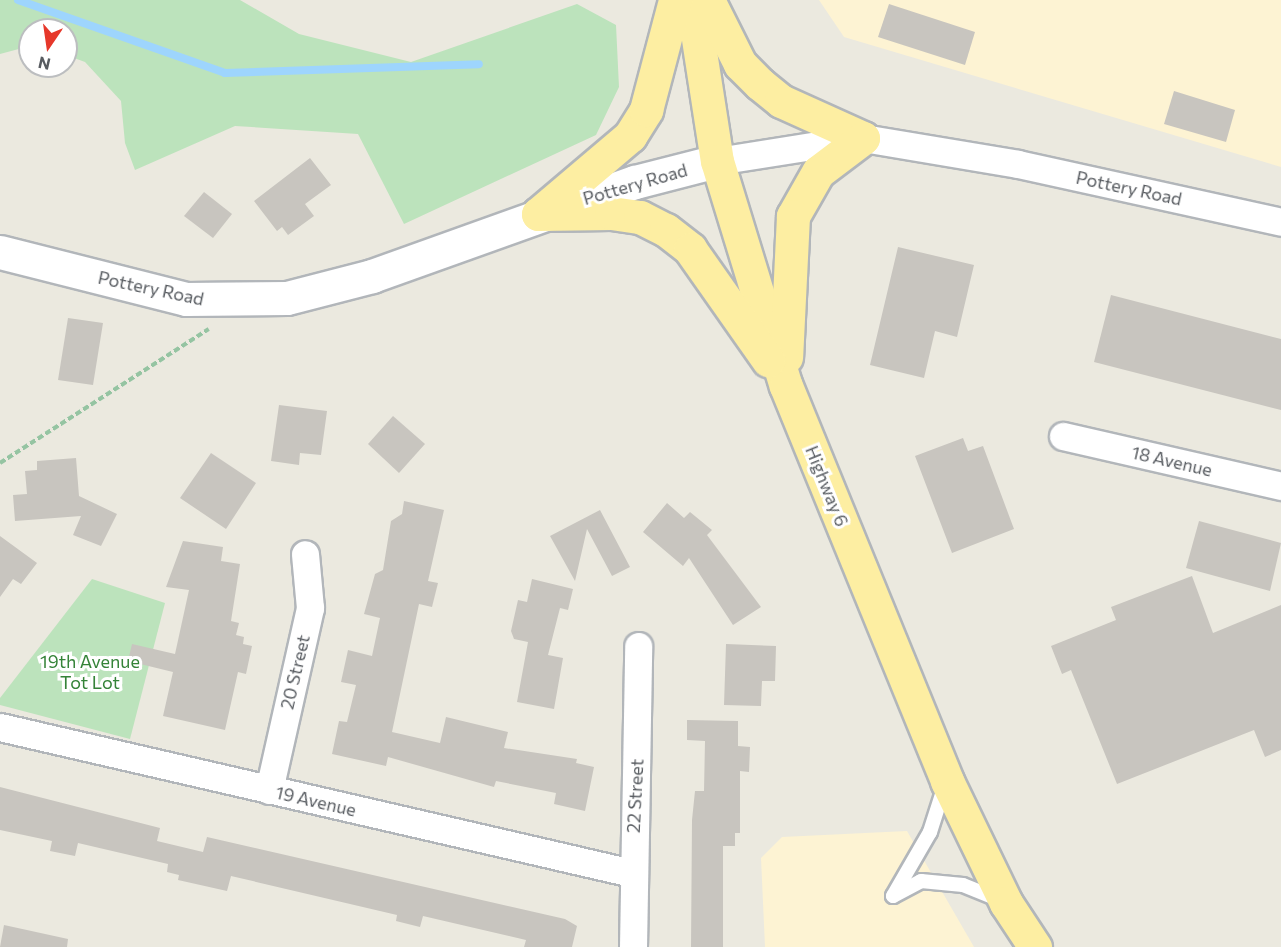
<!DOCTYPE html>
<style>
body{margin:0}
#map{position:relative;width:1281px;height:947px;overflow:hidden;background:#ebe9df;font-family:Commissioner,sans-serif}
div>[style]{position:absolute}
.commercial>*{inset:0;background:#fdf3d3}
.green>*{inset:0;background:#bce3bc}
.stream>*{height:8px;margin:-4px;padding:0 4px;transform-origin:4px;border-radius:4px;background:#9ed5fd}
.building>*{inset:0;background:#c8c5bf}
.path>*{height:4px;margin-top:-2px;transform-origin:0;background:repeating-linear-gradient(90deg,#95c4a2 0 6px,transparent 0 9px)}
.roads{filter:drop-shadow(2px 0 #b2b6ba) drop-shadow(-2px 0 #b2b6ba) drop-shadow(0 2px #b2b6ba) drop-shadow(0 -2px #b2b6ba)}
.service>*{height:14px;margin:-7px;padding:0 7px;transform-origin:7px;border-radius:7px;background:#fff}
.minor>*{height:27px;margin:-13.5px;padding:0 13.5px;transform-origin:13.5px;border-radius:13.5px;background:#fff}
.tertiary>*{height:33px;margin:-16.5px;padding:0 16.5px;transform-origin:16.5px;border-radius:16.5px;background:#fff}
.primary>*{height:33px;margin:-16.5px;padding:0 16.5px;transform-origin:16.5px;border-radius:16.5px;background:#fdeea2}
span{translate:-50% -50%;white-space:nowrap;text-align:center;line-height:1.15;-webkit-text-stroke:6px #fff;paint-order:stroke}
.street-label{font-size:18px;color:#585c61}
.park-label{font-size:18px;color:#358338}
.north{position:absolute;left:18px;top:18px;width:60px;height:60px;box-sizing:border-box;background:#fff;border:2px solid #bcbec0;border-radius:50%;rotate:193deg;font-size:16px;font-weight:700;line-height:24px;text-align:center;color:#585c61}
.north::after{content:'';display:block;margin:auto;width:21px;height:27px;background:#e6382b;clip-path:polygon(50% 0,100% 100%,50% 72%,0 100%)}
</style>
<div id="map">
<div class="commercial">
<div style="clip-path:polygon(819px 0,1281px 0,1281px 167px,844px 37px)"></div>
<div style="clip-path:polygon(907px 831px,974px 947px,765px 947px,761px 858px,782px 837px)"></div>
</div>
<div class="green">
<div style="clip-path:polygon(0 0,240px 0,299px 34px,411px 62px,577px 4px,616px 25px,619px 87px,596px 135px,404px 224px,358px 134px,235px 126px,135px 170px,125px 143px,121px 101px,85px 62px,66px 55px,66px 30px,30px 30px,30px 46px,0 54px)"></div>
<div style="clip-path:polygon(92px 579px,165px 603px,130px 739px,0 705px,0 698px)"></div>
</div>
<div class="stream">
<div style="left:18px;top:0;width:219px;rotate:19.4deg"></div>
<div style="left:225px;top:73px;width:254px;rotate:-2deg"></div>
</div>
<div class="building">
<div style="clip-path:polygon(889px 4px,975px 32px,965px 65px,878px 37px)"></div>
<div style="clip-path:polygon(1174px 91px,1235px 110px,1226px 142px,1164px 124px)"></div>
<div style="clip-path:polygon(310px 158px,331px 185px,305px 204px,314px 216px,288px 235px,282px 227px,277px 231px,254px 201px)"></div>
<div style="clip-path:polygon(204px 192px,232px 214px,213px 238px,184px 216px)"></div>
<div style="clip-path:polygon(898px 247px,974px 265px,957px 337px,935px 331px,924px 378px,870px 365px)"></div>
<div style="clip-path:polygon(1111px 295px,1281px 339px,1281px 410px,1094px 362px)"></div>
<div style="clip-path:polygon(68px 318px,103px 323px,93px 385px,58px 380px)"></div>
<div style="clip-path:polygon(279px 405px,327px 411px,321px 455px,300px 453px,299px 465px,271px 461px)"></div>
<div style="clip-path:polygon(393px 416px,425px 444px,399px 473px,368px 444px)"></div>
<div style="clip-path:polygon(963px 438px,968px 451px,983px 446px,1014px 529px,952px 553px,915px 456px)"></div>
<div style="clip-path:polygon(211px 453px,256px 483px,226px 529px,180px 498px)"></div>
<div style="clip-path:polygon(76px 458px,79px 496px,117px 514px,101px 546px,73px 535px,81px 516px,15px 521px,13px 495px,27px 494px,25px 471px,37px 470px,37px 461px)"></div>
<div style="clip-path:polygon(404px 501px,444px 510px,428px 581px,438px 583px,432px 607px,419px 604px,392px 732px,440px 743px,446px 717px,508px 732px,504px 748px,577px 759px,576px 763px,594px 767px,585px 811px,554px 804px,556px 793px,496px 781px,494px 787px,388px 757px,386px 766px,332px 754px,339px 721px,347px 722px,356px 685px,341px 682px,348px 650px,372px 656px,380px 618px,364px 614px,375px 574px,383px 570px,391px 521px,402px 514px)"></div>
<div style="clip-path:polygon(667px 503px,684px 518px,690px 512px,712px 530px,707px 535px,761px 607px,733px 625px,689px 558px,683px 566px,643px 532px)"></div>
<div style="clip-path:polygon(600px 510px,630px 567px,612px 576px,587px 529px,575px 581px,550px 536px)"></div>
<div style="clip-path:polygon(1199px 521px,1281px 543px,1270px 591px,1186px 568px)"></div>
<div style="clip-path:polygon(0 536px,37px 563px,21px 584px,13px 579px,0 597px)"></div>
<div style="clip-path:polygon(183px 541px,223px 547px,221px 561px,240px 564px,231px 621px,239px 623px,236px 635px,244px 637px,243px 644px,252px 646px,246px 674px,238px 672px,225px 730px,163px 716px,173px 672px,128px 661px,132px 644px,175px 654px,189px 590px,166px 587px)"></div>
<div style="clip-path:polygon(1192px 576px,1213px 633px,1281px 605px,1281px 750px,1265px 757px,1254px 730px,1117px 784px,1071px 670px,1062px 674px,1051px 646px,1116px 620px,1111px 607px)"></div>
<div style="clip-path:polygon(532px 579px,573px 589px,568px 610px,560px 608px,548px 655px,563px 658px,554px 709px,517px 702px,528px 642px,514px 639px,511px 631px,518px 600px,527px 602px)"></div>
<div style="clip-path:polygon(726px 644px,776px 646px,775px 681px,762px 681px,761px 706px,724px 705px)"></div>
<div style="clip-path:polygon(687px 720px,738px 721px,738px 746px,750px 747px,749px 772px,740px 771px,740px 833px,735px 833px,735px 846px,723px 846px,723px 947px,691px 947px,692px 820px,695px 791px,704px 791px,705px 741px,687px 740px)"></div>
<div style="clip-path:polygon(0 787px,160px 828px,157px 841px,203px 852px,207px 837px,565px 919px,577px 926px,572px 947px,524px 947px,526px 940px,423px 916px,420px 927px,396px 921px,397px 915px,231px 876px,227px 891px,178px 880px,179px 875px,167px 872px,168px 864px,78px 843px,75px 856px,50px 851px,52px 841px,0 830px)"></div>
<div style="clip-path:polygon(4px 925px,68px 939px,67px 947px,0 947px)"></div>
</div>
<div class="path">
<div style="left:0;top:463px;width:248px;rotate:-32.7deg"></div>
</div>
<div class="roads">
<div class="service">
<div style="left:893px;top:896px;width:74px;rotate:-60deg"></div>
<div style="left:930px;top:832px;width:46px;rotate:-72.3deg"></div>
<div style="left:893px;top:896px;width:32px;rotate:-28deg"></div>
<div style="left:921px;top:881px;width:42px;rotate:5.4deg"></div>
<div style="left:963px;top:885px;width:38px;rotate:22deg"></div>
</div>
<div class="minor">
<div style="left:717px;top:161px;width:148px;rotate:-9deg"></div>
<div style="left:863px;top:138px;width:157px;rotate:9.5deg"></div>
<div style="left:1018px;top:164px;width:269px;rotate:12.4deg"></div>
<div style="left:1063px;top:436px;width:224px;rotate:12.9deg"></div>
<div style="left:0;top:727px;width:649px;rotate:13.01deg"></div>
<div style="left:269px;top:790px;width:187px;rotate:-77.3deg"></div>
<div style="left:310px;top:608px;width:54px;rotate:-95.3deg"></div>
<div style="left:633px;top:947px;width:301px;rotate:-89deg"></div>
</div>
<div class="tertiary">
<div style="left:0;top:252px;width:192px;rotate:14.2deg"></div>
<div style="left:186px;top:299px;width:101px;rotate:-0.6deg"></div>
<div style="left:287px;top:298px;width:88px;rotate:-14.5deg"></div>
<div style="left:372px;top:276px;width:279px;rotate:-19.7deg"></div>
<div style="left:635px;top:182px;width:85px;rotate:-14.4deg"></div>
</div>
<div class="primary">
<div style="left:692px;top:0;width:163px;rotate:81.2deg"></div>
<div style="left:717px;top:161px;width:235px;rotate:73deg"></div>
<div style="left:786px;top:386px;width:427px;rotate:67.8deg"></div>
<div style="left:947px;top:781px;width:136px;rotate:64.2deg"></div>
<div style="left:1006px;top:903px;width:53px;rotate:56.6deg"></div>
<div style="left:708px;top:0;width:72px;rotate:63.4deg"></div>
<div style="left:740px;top:64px;width:28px;rotate:45deg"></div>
<div style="left:760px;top:84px;width:27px;rotate:39deg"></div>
<div style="left:781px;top:101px;width:90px;rotate:24.3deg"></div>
<div style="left:863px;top:138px;width:56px;rotate:142.9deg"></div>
<div style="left:818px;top:172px;width:51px;rotate:119.6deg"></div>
<div style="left:793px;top:216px;width:141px;rotate:92.8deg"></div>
<div style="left:538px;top:214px;width:73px;rotate:-0.8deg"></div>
<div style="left:611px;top:213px;width:29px;rotate:8deg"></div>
<div style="left:640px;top:217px;width:29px;rotate:27deg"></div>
<div style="left:666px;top:230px;width:31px;rotate:38deg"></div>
<div style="left:690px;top:249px;width:136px;rotate:54.9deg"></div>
<div style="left:538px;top:214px;width:121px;rotate:-40.3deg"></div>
<div style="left:630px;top:136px;width:31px;rotate:-58deg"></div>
<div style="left:646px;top:110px;width:114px;rotate:-75.2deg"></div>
</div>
</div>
<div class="street-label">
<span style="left:635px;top:184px;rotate:-16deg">Pottery Road</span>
<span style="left:1129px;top:188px;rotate:12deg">Pottery Road</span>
<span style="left:151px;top:288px;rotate:12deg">Pottery Road</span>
<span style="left:1172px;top:461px;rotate:13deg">18 Avenue</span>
<span style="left:827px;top:486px;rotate:68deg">Highway 6</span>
<span style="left:295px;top:672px;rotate:-77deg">20 Street</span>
<span style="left:635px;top:796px;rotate:-87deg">22 Street</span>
<span style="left:316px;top:801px;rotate:13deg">19 Avenue</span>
</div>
<div class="park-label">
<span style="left:90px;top:672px">19th Avenue<br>Tot Lot</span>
</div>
<div class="north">N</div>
</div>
